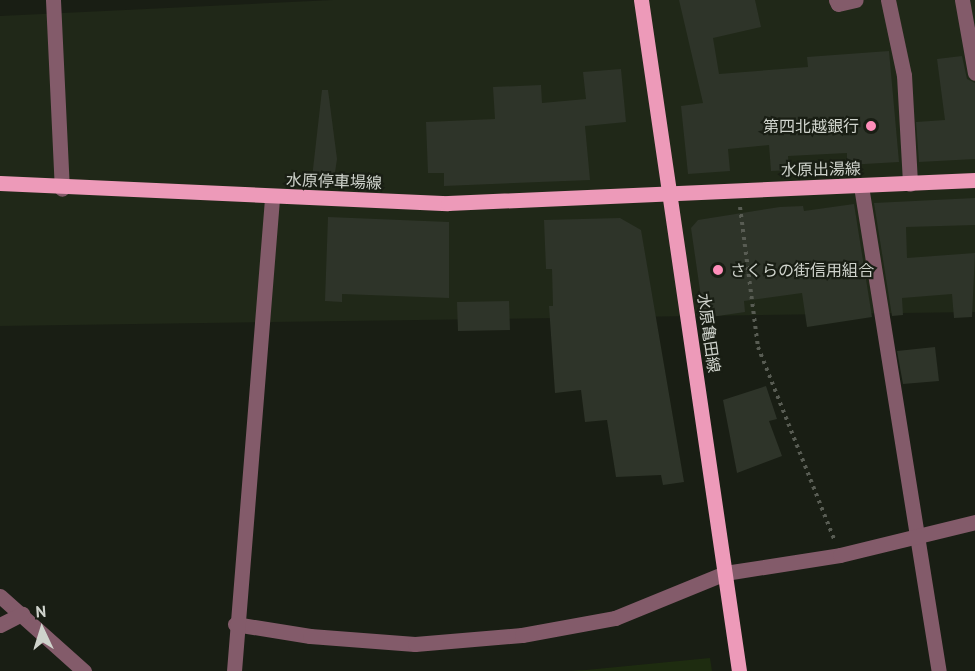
<!DOCTYPE html>
<meta charset="utf-8">
<style>
body{margin:0}
#map{position:relative;width:975px;height:671px;overflow:hidden;background:#191e14;font-family:"PT Sans","Noto Sans JP",sans-serif}
div>[style]{position:absolute}
.built>*{inset:0;background:#202818}
.green>*{inset:0;background:#1e2c10}
.building>*{inset:0;background:#2e3429}
.path>*{height:4px;margin-top:-2px;transform-origin:0;background:repeating-linear-gradient(90deg,#585c53 0 3px,transparent 0 7.5px)}
.minor>*{height:15px;margin:-7.5px;padding:0 7.5px;transform-origin:7.5px;border-radius:7.5px;background:#835b6a}
.major>*{height:15px;margin:-7.5px;padding:0 7.5px;transform-origin:7.5px;border-radius:7.5px;background:#ed9ab9}
.dots>*{width:16px;height:16px;translate:-50% -50%;box-sizing:border-box;border:3px solid #191e14;border-radius:50%}
span{translate:-50% -50%;white-space:nowrap;text-align:center;line-height:1.15;-webkit-text-stroke:4.5px #191e14;paint-order:stroke}
.poi-label{font-size:16px;color:#cfd3cc}
.right{translate:-100% -50%;text-align:right}
.left{translate:0 -50%;text-align:left}
.street-label{font-size:16px;color:#cfd3cc}
.north{position:absolute;left:12px;top:599px;width:60px;height:60px;-webkit-text-stroke:4px #191e14;paint-order:stroke;rotate:356deg;font-size:16px;font-weight:700;line-height:24px;text-align:center;color:#cfd3cc}
.north::after{content:'';display:block;margin:auto;width:21px;height:27px;background:#cfd3cc;clip-path:polygon(50% 0,100% 100%,50% 72%,0 100%)}
</style>
<div id="map">
<div class="built">
<div style="clip-path:polygon(333px 0,975px 0,975px 312px,0 326px,0 16px)"></div>
</div>
<div class="green">
<div style="clip-path:polygon(710px 658px,712px 671px,571px 671px,586px 670px)"></div>
</div>
<div class="building">
<div style="clip-path:polygon(679px 0,755px 0,761px 27px,713px 38px,719px 74px,808px 67px,807px 57px,889px 51px,899px 162px,847px 165px,847px 153px,788px 156px,789px 170px,771px 171px,769px 145px,728px 149px,730px 171px,688px 174px,681px 106px,703px 103px)"></div>
<div style="clip-path:polygon(962px 56px,967px 79px,975px 83px,975px 159px,919px 162px,916px 122px,945px 120px,937px 59px)"></div>
<div style="clip-path:polygon(621px 69px,626px 122px,585px 126px,590px 180px,444px 186px,444px 173px,428px 173px,426px 122px,495px 119px,493px 87px,541px 85px,542px 103px,586px 99px,583px 72px)"></div>
<div style="clip-path:polygon(322px 90px,328px 90px,337px 159px,334px 179px,312px 178px)"></div>
<div style="clip-path:polygon(975px 198px,975px 225px,906px 227px,907px 258px,975px 253px,972px 317px,954px 318px,952px 294px,902px 298px,903px 315px,892px 316px,874px 203px)"></div>
<div style="clip-path:polygon(854px 204px,872px 317px,807px 327px,802px 293px,744px 301px,745px 312px,704px 318px,691px 228px,698px 220px,780px 207px,803px 206px,804px 211px)"></div>
<div style="clip-path:polygon(328px 217px,449px 222px,449px 298px,342px 294px,342px 302px,325px 301px)"></div>
<div style="clip-path:polygon(620px 218px,641px 230px,684px 482px,663px 485px,661px 475px,616px 477px,607px 420px,585px 422px,581px 390px,555px 393px,549px 306px,553px 306px,552px 269px,546px 269px,544px 220px)"></div>
<div style="clip-path:polygon(509px 301px,510px 330px,458px 331px,457px 302px)"></div>
<div style="clip-path:polygon(935px 347px,939px 381px,903px 384px,897px 351px)"></div>
<div style="clip-path:polygon(766px 386px,777px 419px,769px 421px,782px 456px,737px 473px,723px 400px)"></div>
</div>
<div class="path">
<div style="left:740px;top:207px;width:141px;rotate:82.7deg"></div>
<div style="left:758px;top:347px;width:209px;rotate:68.4deg"></div>
</div>
<div class="minor">
<div style="left:53px;top:0;width:189px;rotate:87.3deg"></div>
<div style="left:836px;top:0;width:4px;rotate:63deg"></div>
<div style="left:838px;top:4px;width:18px;rotate:-13deg"></div>
<div style="left:888px;top:0;width:77px;rotate:78deg"></div>
<div style="left:904px;top:75px;width:109px;rotate:86.8deg"></div>
<div style="left:962px;top:0;width:74px;rotate:79.9deg"></div>
<div style="left:861px;top:186px;width:491px;rotate:80.9deg"></div>
<div style="left:0;top:596px;width:113px;rotate:41.8deg"></div>
<div style="left:235px;top:624px;width:76px;rotate:9.1deg"></div>
<div style="left:310px;top:636px;width:105px;rotate:4.4deg"></div>
<div style="left:415px;top:644px;width:107px;rotate:-4.8deg"></div>
<div style="left:522px;top:635px;width:95px;rotate:-10.4deg"></div>
<div style="left:615px;top:618px;width:119px;rotate:-22.2deg"></div>
<div style="left:725px;top:573px;width:116px;rotate:-8.9deg"></div>
<div style="left:840px;top:555px;width:139px;rotate:-13.7deg"></div>
<div style="left:0;top:625px;width:25px;rotate:-27deg"></div>
<div style="left:234px;top:671px;width:476px;rotate:-85.4deg"></div>
</div>
<div class="major">
<div style="left:641px;top:0;width:678px;rotate:81.69deg"></div>
<div style="left:0;top:183px;width:448px;rotate:2.6deg"></div>
<div style="left:448px;top:203px;width:528px;rotate:-2.5deg"></div>
</div>
<div class="dots">
<div style="left:871px;top:126px;background:#ff8eba"></div>
<div style="left:718px;top:270px;background:#ff8eba"></div>
</div>
<div class="poi-label">
<span class="right" style="left:859px;top:126px">第四北越銀行</span>
<span class="left" style="left:730px;top:270px">さくらの街信用組合</span>
</div>
<div class="street-label">
<span style="left:821px;top:169px;rotate:-1deg">水原出湯線</span>
<span style="left:334px;top:181px;rotate:2deg">水原停車場線</span>
<span style="left:709px;top:333px;rotate:82deg">水原亀田線</span>
</div>
<div class="north">N</div>
</div>
